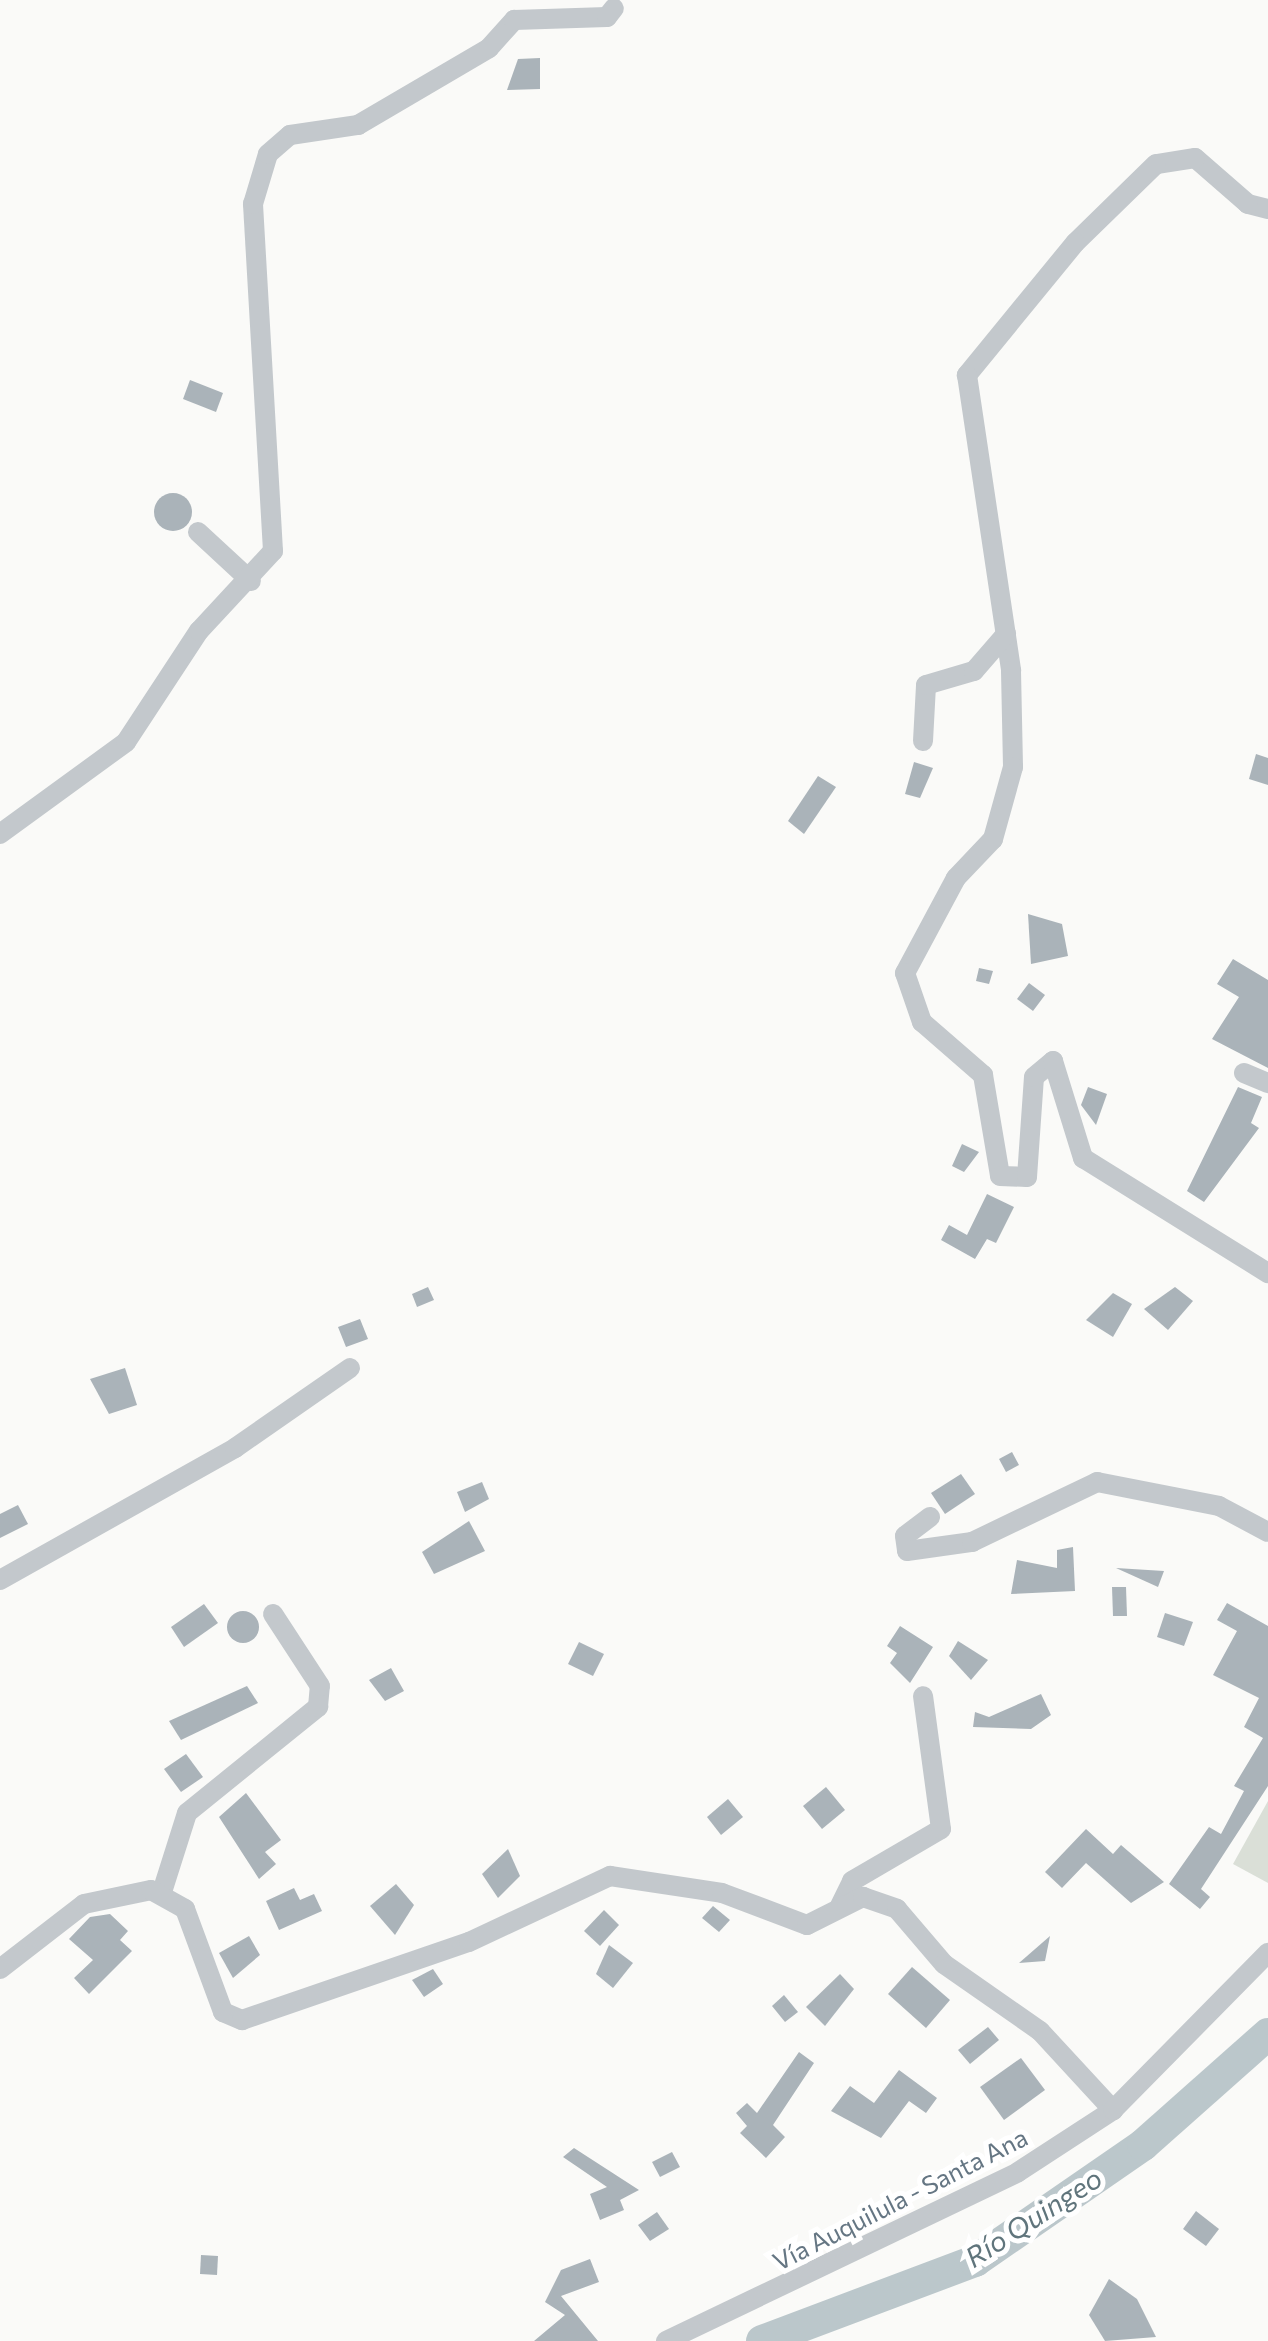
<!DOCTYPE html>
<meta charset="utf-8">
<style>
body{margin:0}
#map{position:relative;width:1268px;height:2341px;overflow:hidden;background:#fafaf8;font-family:Commissioner,sans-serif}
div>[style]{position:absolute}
.green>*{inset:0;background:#dadfd7}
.river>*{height:32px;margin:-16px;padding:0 16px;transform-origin:16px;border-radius:16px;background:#bbc7cb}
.building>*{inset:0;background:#aab3b9}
.round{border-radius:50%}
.minor>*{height:20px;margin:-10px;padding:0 10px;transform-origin:10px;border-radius:10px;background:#c3c8cc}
span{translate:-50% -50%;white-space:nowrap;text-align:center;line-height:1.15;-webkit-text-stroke:10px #fff;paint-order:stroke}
.street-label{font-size:25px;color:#657683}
.water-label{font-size:28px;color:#60757c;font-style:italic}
</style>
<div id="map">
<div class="green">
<div style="clip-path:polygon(1268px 1801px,1268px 1883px,1233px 1864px)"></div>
</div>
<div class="river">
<div style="left:762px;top:2341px;width:228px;rotate:-20.6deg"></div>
<div style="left:975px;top:2261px;width:204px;rotate:-34.6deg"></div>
<div style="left:1143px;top:2145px;width:167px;rotate:-41.6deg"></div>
</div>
<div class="building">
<div style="clip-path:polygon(540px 58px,540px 89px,507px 90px,518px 59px)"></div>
<div style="clip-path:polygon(190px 380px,223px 393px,216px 412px,183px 399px)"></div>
<div class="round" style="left:154px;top:493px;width:38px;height:38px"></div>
<div style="clip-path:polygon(1256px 754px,1268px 758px,1268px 785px,1249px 779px)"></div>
<div style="clip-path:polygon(914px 762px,933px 768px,920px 798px,905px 794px)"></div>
<div style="clip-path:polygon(818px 776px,836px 787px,804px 834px,788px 821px)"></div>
<div style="clip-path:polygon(1028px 914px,1062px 924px,1068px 956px,1031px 964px)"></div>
<div style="clip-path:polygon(1233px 959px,1268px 980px,1268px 1068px,1212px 1039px,1239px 997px,1217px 984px)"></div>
<div style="clip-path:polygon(979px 968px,993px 971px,989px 984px,976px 981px)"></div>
<div style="clip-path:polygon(1029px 983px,1045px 995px,1033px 1011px,1017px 999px)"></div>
<div style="clip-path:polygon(1088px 1087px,1107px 1094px,1096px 1125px,1081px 1105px)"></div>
<div style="clip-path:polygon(1238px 1087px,1262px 1097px,1251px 1123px,1259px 1128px,1204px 1202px,1187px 1191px)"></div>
<div style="clip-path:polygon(962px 1144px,979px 1152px,964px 1172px,952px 1166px)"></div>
<div style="clip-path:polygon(987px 1194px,1014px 1207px,996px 1243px,987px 1239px,975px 1259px,941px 1240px,949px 1225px,967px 1235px)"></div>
<div style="clip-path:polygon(428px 1287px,434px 1300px,417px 1307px,412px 1294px)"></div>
<div style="clip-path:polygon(1175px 1287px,1193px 1301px,1168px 1330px,1144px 1309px)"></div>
<div style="clip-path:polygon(1113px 1293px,1132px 1304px,1113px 1337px,1086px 1320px)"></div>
<div style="clip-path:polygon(360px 1319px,368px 1339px,346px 1347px,338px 1327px)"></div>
<div style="clip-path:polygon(125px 1368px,137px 1405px,109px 1414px,90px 1379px)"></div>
<div style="clip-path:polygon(1012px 1452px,1019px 1465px,1006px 1472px,999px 1459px)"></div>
<div style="clip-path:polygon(961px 1474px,975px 1494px,945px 1514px,931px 1493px)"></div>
<div style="clip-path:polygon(482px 1482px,489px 1499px,465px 1512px,457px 1492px)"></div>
<div style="clip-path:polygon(18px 1505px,28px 1524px,0 1538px,0 1514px)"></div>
<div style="clip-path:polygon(469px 1521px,485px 1551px,434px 1574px,422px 1552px)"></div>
<div style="clip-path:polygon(1073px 1547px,1075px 1591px,1011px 1594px,1017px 1560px,1057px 1568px,1057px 1550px)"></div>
<div style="clip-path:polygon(1116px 1568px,1164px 1571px,1158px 1587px)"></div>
<div style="clip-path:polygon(1112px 1587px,1126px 1587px,1127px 1616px,1113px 1616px)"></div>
<div style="clip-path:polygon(1227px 1603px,1268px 1626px,1268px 1786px,1201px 1889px,1210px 1897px,1200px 1909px,1169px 1884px,1209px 1827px,1221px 1834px,1244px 1791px,1234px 1786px,1263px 1738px,1244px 1727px,1259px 1698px,1213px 1675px,1237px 1631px,1217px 1620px)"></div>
<div style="clip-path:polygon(204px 1604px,218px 1623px,184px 1647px,171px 1627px)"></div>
<div class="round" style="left:227px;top:1611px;width:32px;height:32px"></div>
<div style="clip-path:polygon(1165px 1613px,1193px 1622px,1184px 1646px,1157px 1637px)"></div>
<div style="clip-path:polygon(900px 1626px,933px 1647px,910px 1683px,890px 1663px,897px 1653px,887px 1646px)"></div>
<div style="clip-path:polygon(958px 1641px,988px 1660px,971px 1680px,949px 1656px)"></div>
<div style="clip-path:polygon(579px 1642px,604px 1654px,593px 1676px,568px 1664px)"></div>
<div style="clip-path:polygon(391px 1668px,404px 1691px,385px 1701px,369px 1680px)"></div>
<div style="clip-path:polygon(247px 1686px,258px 1703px,181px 1740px,169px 1721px)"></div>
<div style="clip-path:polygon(1041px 1694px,1051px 1715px,1031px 1729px,973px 1727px,975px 1712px,989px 1717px)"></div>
<div style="clip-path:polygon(186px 1754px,203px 1777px,181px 1792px,164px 1769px)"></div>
<div style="clip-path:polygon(826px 1787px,845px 1810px,822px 1829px,803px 1806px)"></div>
<div style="clip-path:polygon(246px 1793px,281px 1840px,265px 1852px,276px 1864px,259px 1879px,219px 1817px)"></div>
<div style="clip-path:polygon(728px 1799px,743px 1817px,721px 1835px,707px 1817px)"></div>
<div style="clip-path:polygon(1086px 1829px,1113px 1854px,1121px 1845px,1164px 1882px,1131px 1903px,1086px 1863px,1062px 1888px,1045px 1872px)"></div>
<div style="clip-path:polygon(508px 1849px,520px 1876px,498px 1898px,482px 1874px)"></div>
<div style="clip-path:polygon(396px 1884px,414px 1905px,395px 1935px,370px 1906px)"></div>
<div style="clip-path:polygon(294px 1888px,300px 1900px,314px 1894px,322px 1911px,279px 1930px,266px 1901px)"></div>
<div style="clip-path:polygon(713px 1906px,730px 1920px,719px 1932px,702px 1918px)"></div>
<div style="clip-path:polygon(604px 1910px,619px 1925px,600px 1946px,584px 1931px)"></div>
<div style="clip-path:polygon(110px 1914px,128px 1931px,120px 1940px,132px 1951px,89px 1994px,74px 1978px,93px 1960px,69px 1939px,90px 1917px)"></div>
<div style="clip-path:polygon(249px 1936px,260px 1955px,233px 1978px,219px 1953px)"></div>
<div style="clip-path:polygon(1050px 1936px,1045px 1961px,1019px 1963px)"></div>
<div style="clip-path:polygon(609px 1945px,633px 1963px,613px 1988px,596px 1974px)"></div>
<div style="clip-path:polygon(912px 1967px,950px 2000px,926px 2028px,888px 1994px)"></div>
<div style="clip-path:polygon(433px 1969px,443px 1984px,424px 1997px,412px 1980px)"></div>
<div style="clip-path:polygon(840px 1974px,854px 1989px,825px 2026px,806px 2007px)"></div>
<div style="clip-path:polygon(784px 1995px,798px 2012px,785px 2022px,772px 2006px)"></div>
<div style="clip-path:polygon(988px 2027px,999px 2040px,970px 2064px,958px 2050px)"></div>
<div style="clip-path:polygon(799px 2052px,814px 2063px,773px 2125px,785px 2137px,766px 2158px,740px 2133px,747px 2126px,736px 2113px,747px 2103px,757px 2113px)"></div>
<div style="clip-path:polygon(1021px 2058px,1045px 2090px,1004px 2120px,980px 2087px)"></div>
<div style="clip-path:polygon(899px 2070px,937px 2098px,926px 2113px,909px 2101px,881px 2138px,831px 2111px,850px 2086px,874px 2103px)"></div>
<div style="clip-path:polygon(574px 2148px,639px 2190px,620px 2200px,624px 2210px,600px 2220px,590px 2194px,607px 2187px,563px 2157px)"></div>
<div style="clip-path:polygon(672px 2152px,680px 2167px,660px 2177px,652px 2162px)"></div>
<div style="clip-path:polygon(1196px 2211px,1219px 2229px,1206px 2246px,1183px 2229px)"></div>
<div style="clip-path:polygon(657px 2212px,669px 2229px,650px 2241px,638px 2225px)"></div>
<div style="clip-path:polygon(201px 2255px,218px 2256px,217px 2275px,200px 2274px)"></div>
<div style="clip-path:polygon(590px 2259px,599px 2282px,561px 2296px,598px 2341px,534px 2341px,565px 2315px,545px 2302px,561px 2270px)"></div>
<div style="clip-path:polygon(1109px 2279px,1137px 2299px,1156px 2337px,1105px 2341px,1089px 2315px)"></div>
</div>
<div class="minor">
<div style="left:1268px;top:209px;width:21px;rotate:-166deg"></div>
<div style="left:1248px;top:204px;width:70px;rotate:-139deg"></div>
<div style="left:1195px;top:158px;width:39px;rotate:171deg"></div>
<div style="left:1156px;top:164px;width:113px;rotate:135.7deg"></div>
<div style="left:1075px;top:243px;width:171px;rotate:129.3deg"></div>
<div style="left:967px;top:375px;width:299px;rotate:81.5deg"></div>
<div style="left:1011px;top:671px;width:96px;rotate:88.8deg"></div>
<div style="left:1013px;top:767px;width:75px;rotate:105.5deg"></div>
<div style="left:993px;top:839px;width:54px;rotate:133.5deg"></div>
<div style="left:956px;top:878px;width:108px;rotate:118.2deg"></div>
<div style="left:905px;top:973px;width:52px;rotate:70.9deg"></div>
<div style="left:922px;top:1022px;width:81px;rotate:41deg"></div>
<div style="left:983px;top:1075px;width:102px;rotate:80.4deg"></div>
<div style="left:1000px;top:1176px;width:27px;rotate:2deg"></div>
<div style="left:1027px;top:1177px;width:100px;rotate:-86deg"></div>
<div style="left:1034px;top:1077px;width:25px;rotate:-40deg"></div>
<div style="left:1053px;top:1061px;width:102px;rotate:72.8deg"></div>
<div style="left:1083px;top:1158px;width:218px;rotate:31.9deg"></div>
<div style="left:198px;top:532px;width:72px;rotate:42.8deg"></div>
<div style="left:923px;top:741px;width:56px;rotate:-86.9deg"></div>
<div style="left:926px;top:685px;width:50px;rotate:-16.3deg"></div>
<div style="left:974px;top:671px;width:49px;rotate:-49.1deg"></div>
<div style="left:0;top:834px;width:156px;rotate:-36.1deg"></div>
<div style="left:126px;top:742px;width:133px;rotate:-56.7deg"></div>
<div style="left:199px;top:631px;width:109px;rotate:-47.2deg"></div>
<div style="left:273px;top:551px;width:348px;rotate:-93.3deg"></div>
<div style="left:253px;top:204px;width:52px;rotate:-73.3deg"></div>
<div style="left:268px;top:154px;width:29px;rotate:-41deg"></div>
<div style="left:290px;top:135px;width:69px;rotate:-8.4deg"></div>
<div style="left:358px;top:125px;width:152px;rotate:-30.4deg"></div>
<div style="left:489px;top:48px;width:38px;rotate:-48deg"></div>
<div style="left:514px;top:20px;width:93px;rotate:-1.8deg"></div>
<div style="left:607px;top:17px;width:11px;rotate:-52deg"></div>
<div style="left:1244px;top:1073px;width:26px;rotate:23deg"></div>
<div style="left:930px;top:1517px;width:31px;rotate:143deg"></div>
<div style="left:905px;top:1536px;width:15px;rotate:82deg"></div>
<div style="left:907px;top:1551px;width:66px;rotate:-7.9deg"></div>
<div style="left:972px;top:1542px;width:139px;rotate:-25.6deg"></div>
<div style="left:1097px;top:1482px;width:124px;rotate:11.1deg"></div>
<div style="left:1219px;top:1506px;width:55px;rotate:28deg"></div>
<div style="left:0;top:1580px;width:270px;rotate:-29.3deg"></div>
<div style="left:235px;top:1448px;width:140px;rotate:-34.8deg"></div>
<div style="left:162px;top:1892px;width:83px;rotate:-72.4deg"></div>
<div style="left:187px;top:1813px;width:169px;rotate:-39deg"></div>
<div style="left:318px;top:1707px;width:21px;rotate:-85deg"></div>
<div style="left:320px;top:1686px;width:86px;rotate:-123.1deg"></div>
<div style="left:840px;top:1906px;width:28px;rotate:-64deg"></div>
<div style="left:852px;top:1881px;width:103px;rotate:-30.3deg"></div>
<div style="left:941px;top:1829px;width:134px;rotate:-97.7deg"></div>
<div style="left:0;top:1969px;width:106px;rotate:-37.7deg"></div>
<div style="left:84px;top:1904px;width:68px;rotate:-11.8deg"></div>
<div style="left:151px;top:1890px;width:39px;rotate:29deg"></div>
<div style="left:185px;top:1909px;width:110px;rotate:69.7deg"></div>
<div style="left:223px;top:2012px;width:21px;rotate:23deg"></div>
<div style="left:242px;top:2020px;width:240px;rotate:-19deg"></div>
<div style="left:469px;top:1942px;width:156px;rotate:-25.1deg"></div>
<div style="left:610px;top:1876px;width:113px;rotate:8.6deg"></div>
<div style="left:722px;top:1893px;width:91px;rotate:20.6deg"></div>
<div style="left:807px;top:1925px;width:63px;rotate:-26.6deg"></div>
<div style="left:863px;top:1897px;width:36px;rotate:19deg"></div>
<div style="left:897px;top:1909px;width:72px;rotate:49.5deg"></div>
<div style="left:944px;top:1964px;width:117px;rotate:34.9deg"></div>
<div style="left:1040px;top:2031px;width:108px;rotate:47.3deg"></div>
<div style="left:666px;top:2341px;width:390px;rotate:-25.6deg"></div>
<div style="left:1018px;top:2172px;width:113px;rotate:-33.1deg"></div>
<div style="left:1113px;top:2110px;width:221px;rotate:-45.4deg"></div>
</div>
<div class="street-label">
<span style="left:900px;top:2199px;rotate:-27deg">Vía Auquilula - Santa Ana</span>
</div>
<div class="water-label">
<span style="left:1033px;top:2217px;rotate:-33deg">Río Quingeo</span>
</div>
</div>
